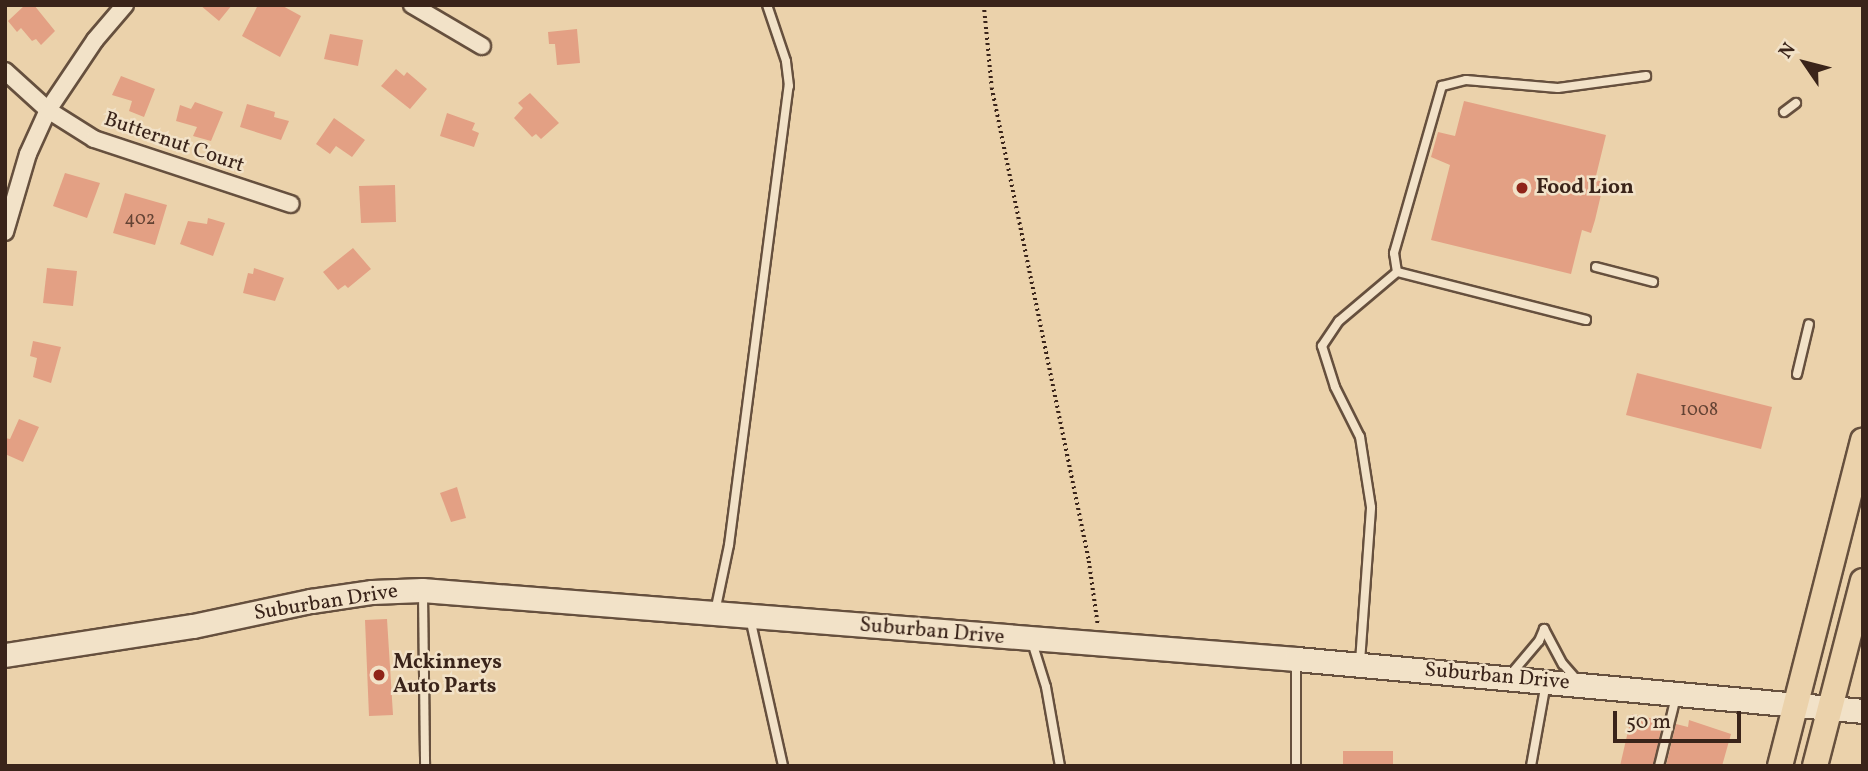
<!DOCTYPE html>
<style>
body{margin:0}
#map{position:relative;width:1868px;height:771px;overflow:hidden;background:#ebd2ab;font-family:Vollkorn,serif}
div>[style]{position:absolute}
.building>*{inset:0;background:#e3a084}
.path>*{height:3.5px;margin-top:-1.75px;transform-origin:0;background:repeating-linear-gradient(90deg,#3a241a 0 2px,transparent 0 5.5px)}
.roads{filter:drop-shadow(2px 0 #66503e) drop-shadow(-2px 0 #66503e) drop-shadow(0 2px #66503e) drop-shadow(0 -2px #66503e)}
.service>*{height:8px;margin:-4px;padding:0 4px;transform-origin:4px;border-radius:4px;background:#f2e2c8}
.minor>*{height:16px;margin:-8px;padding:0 8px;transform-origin:8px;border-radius:8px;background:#f2e2c8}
.secondary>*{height:23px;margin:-11.5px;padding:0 11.5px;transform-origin:11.5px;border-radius:11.5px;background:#f2e2c8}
.primary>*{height:24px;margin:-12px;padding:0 12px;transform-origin:12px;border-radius:12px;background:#ebd2ab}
.dots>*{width:19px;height:19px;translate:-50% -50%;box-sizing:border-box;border:4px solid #f2e2c8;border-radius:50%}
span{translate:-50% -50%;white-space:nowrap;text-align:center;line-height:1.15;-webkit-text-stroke:5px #f2e2c8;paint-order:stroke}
.number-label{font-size:18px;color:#644334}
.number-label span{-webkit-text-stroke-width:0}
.street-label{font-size:21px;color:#3a241a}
.poi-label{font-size:21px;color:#3a241a;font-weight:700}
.left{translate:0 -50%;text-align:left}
.frame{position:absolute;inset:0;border:7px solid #3a241a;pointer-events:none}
.north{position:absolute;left:1770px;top:28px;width:70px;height:70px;-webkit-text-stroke:5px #f2e2c8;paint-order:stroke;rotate:305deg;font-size:19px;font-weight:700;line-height:28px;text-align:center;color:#3a241a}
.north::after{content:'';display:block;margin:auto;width:24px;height:32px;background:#3a241a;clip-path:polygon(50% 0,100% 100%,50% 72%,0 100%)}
.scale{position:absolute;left:1613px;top:711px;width:128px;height:32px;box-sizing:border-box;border:4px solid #3a241a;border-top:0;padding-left:9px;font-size:21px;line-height:24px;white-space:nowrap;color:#3a241a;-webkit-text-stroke:5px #f2e2c8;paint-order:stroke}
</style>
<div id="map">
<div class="building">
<div style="clip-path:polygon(25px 5px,34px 5px,55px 31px,41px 45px,36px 39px,32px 41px,21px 28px,17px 32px,8px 21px)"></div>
<div style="clip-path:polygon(200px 5px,232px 5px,219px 21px)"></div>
<div style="clip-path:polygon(258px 5px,281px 5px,301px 16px,280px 57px,242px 36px)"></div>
<div style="clip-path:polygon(577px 29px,580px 63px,557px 65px,555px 44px,549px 44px,548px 32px)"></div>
<div style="clip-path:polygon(330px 34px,363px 40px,358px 66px,324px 59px)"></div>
<div style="clip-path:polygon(396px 69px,404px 76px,407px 72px,427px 89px,410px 109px,381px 86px)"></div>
<div style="clip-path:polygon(121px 76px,155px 89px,144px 117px,129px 111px,132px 101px,112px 95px)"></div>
<div style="clip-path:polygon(530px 93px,559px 123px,541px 139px,536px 134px,532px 137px,514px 118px,523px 108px,518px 103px)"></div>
<div style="clip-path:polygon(1464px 101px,1606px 135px,1595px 180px,1604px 182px,1595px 220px,1591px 233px,1582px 230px,1571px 274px,1431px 240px,1450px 165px,1431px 157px,1438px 132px,1455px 136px)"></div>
<div style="clip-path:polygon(195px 102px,223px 112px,211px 141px,193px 136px,197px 127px,176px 121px,180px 105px,191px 109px)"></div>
<div style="clip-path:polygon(247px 104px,275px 112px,274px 117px,289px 121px,281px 140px,240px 127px)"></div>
<div style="clip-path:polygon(447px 113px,475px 123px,472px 130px,479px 133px,474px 147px,440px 136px)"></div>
<div style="clip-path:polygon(334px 118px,365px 140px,352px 157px,336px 146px,330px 154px,316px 144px)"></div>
<div style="clip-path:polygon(65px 173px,100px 183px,87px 218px,53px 206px)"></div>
<div style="clip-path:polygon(395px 185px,396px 222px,361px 223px,359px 186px)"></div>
<div style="clip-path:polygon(125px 193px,167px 205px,155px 245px,113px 233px)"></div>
<div style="clip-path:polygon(208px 218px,225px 223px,213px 256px,180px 244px,188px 221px,207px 224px)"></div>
<div style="clip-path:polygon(353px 248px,371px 269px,348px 288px,345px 285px,338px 290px,323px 272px)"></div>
<div style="clip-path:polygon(47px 268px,77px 271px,73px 306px,43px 303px)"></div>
<div style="clip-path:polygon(254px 268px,284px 278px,275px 301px,243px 293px,248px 273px,253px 274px)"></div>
<div style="clip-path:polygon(33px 341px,61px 347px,51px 383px,33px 377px,37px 358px,30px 356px)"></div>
<div style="clip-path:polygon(1637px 373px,1772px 407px,1761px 449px,1626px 415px)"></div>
<div style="clip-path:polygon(19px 419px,39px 427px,23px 462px,5px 454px,5px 438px,10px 439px)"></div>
<div style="clip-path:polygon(457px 487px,466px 518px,451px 522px,440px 493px)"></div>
<div style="clip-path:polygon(387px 619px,393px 715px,369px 716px,365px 620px)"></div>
<div style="clip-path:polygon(1632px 714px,1663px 721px,1653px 766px,1620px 766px)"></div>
<div style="clip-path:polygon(1689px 720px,1731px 734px,1722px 766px,1666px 766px,1676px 724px,1688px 727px)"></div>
<div style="clip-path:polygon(1343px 751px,1393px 751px,1393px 766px,1343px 766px)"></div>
</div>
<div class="path">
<div style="left:984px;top:5px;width:83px;rotate:84.5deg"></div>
<div style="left:992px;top:88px;width:483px;rotate:78.4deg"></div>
<div style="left:1089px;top:561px;width:65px;rotate:82deg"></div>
</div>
<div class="roads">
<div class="service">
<div style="left:1784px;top:112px;width:15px;rotate:-37deg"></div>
<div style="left:1596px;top:267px;width:59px;rotate:14.7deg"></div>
<div style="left:1586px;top:320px;width:195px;rotate:-165.7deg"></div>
<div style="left:1397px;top:272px;width:19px;rotate:-99deg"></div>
<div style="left:1394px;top:253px;width:174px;rotate:-74deg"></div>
<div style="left:1442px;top:86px;width:25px;rotate:-14deg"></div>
<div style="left:1466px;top:80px;width:92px;rotate:5deg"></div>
<div style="left:1558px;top:88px;width:89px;rotate:-7.8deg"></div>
<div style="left:1797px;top:374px;width:51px;rotate:-76.5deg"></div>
<div style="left:423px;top:594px;width:172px;rotate:89.3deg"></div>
<div style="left:715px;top:612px;width:68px;rotate:-78.2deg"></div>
<div style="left:729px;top:545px;width:463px;rotate:-82.6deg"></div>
<div style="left:789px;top:86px;width:25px;rotate:-97deg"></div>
<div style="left:786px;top:61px;width:59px;rotate:-108.7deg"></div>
<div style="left:750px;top:618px;width:152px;rotate:77.4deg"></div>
<div style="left:1544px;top:629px;width:40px;rotate:62deg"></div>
<div style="left:1563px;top:664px;width:20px;rotate:49deg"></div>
<div style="left:1032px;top:642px;width:47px;rotate:72.7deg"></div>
<div style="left:1046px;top:687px;width:80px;rotate:80deg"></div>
<div style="left:1296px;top:660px;width:106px;rotate:90deg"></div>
<div style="left:1360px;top:662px;width:155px;rotate:-85.9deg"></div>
<div style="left:1371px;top:507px;width:71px;rotate:-98.9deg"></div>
<div style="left:1360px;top:437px;width:56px;rotate:-116.6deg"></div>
<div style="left:1335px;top:387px;width:43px;rotate:-107.6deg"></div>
<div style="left:1322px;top:346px;width:30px;rotate:-56deg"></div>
<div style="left:1339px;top:321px;width:76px;rotate:-40.2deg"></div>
<div style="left:1511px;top:674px;width:43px;rotate:-49.7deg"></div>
<div style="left:1539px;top:641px;width:13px;rotate:-67deg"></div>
<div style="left:1531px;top:766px;width:84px;rotate:-79.8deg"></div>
<div style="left:1659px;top:766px;width:71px;rotate:-76.2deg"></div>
</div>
<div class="minor">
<div style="left:412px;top:5px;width:81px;rotate:30.4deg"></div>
<div style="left:5px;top:71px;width:58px;rotate:42.2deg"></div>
<div style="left:48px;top:110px;width:54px;rotate:32.2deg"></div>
<div style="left:94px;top:139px;width:207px;rotate:18.3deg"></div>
<div style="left:5px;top:232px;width:81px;rotate:-73.6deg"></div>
<div style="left:28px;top:154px;width:48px;rotate:-65.6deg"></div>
<div style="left:48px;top:110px;width:84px;rotate:-56.1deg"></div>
<div style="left:95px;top:40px;width:46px;rotate:-49.4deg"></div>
</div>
<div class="secondary">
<div style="left:5px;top:655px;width:190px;rotate:-8.8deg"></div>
<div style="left:193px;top:626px;width:121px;rotate:-12deg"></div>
<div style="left:311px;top:601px;width:62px;rotate:-8.4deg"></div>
<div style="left:372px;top:592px;width:50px;rotate:-2.3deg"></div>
<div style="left:422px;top:590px;width:877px;rotate:4.51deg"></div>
<div style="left:1296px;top:659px;width:569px;rotate:5.24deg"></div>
</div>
<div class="primary">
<div style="left:1780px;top:766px;width:336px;rotate:-75.7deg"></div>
<div style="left:1815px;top:766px;width:191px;rotate:-75.5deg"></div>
</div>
</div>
<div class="dots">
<div style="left:1522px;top:188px;background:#8f2418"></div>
<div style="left:379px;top:675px;background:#8f2418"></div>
</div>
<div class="number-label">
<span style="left:140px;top:220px">402</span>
<span style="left:1699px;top:411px">1008</span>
</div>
<div class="street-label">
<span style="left:174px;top:143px;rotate:19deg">Butternut Court</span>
<span style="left:326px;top:603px;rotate:-9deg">Suburban Drive</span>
<span style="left:932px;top:632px;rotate:5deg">Suburban Drive</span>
<span style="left:1497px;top:677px;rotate:5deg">Suburban Drive</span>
</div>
<div class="poi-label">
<span class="left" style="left:1536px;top:188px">Food Lion</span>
<span class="left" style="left:393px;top:675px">Mckinneys<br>Auto Parts</span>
</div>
<div class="frame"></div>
<div class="north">N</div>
<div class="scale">50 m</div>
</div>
